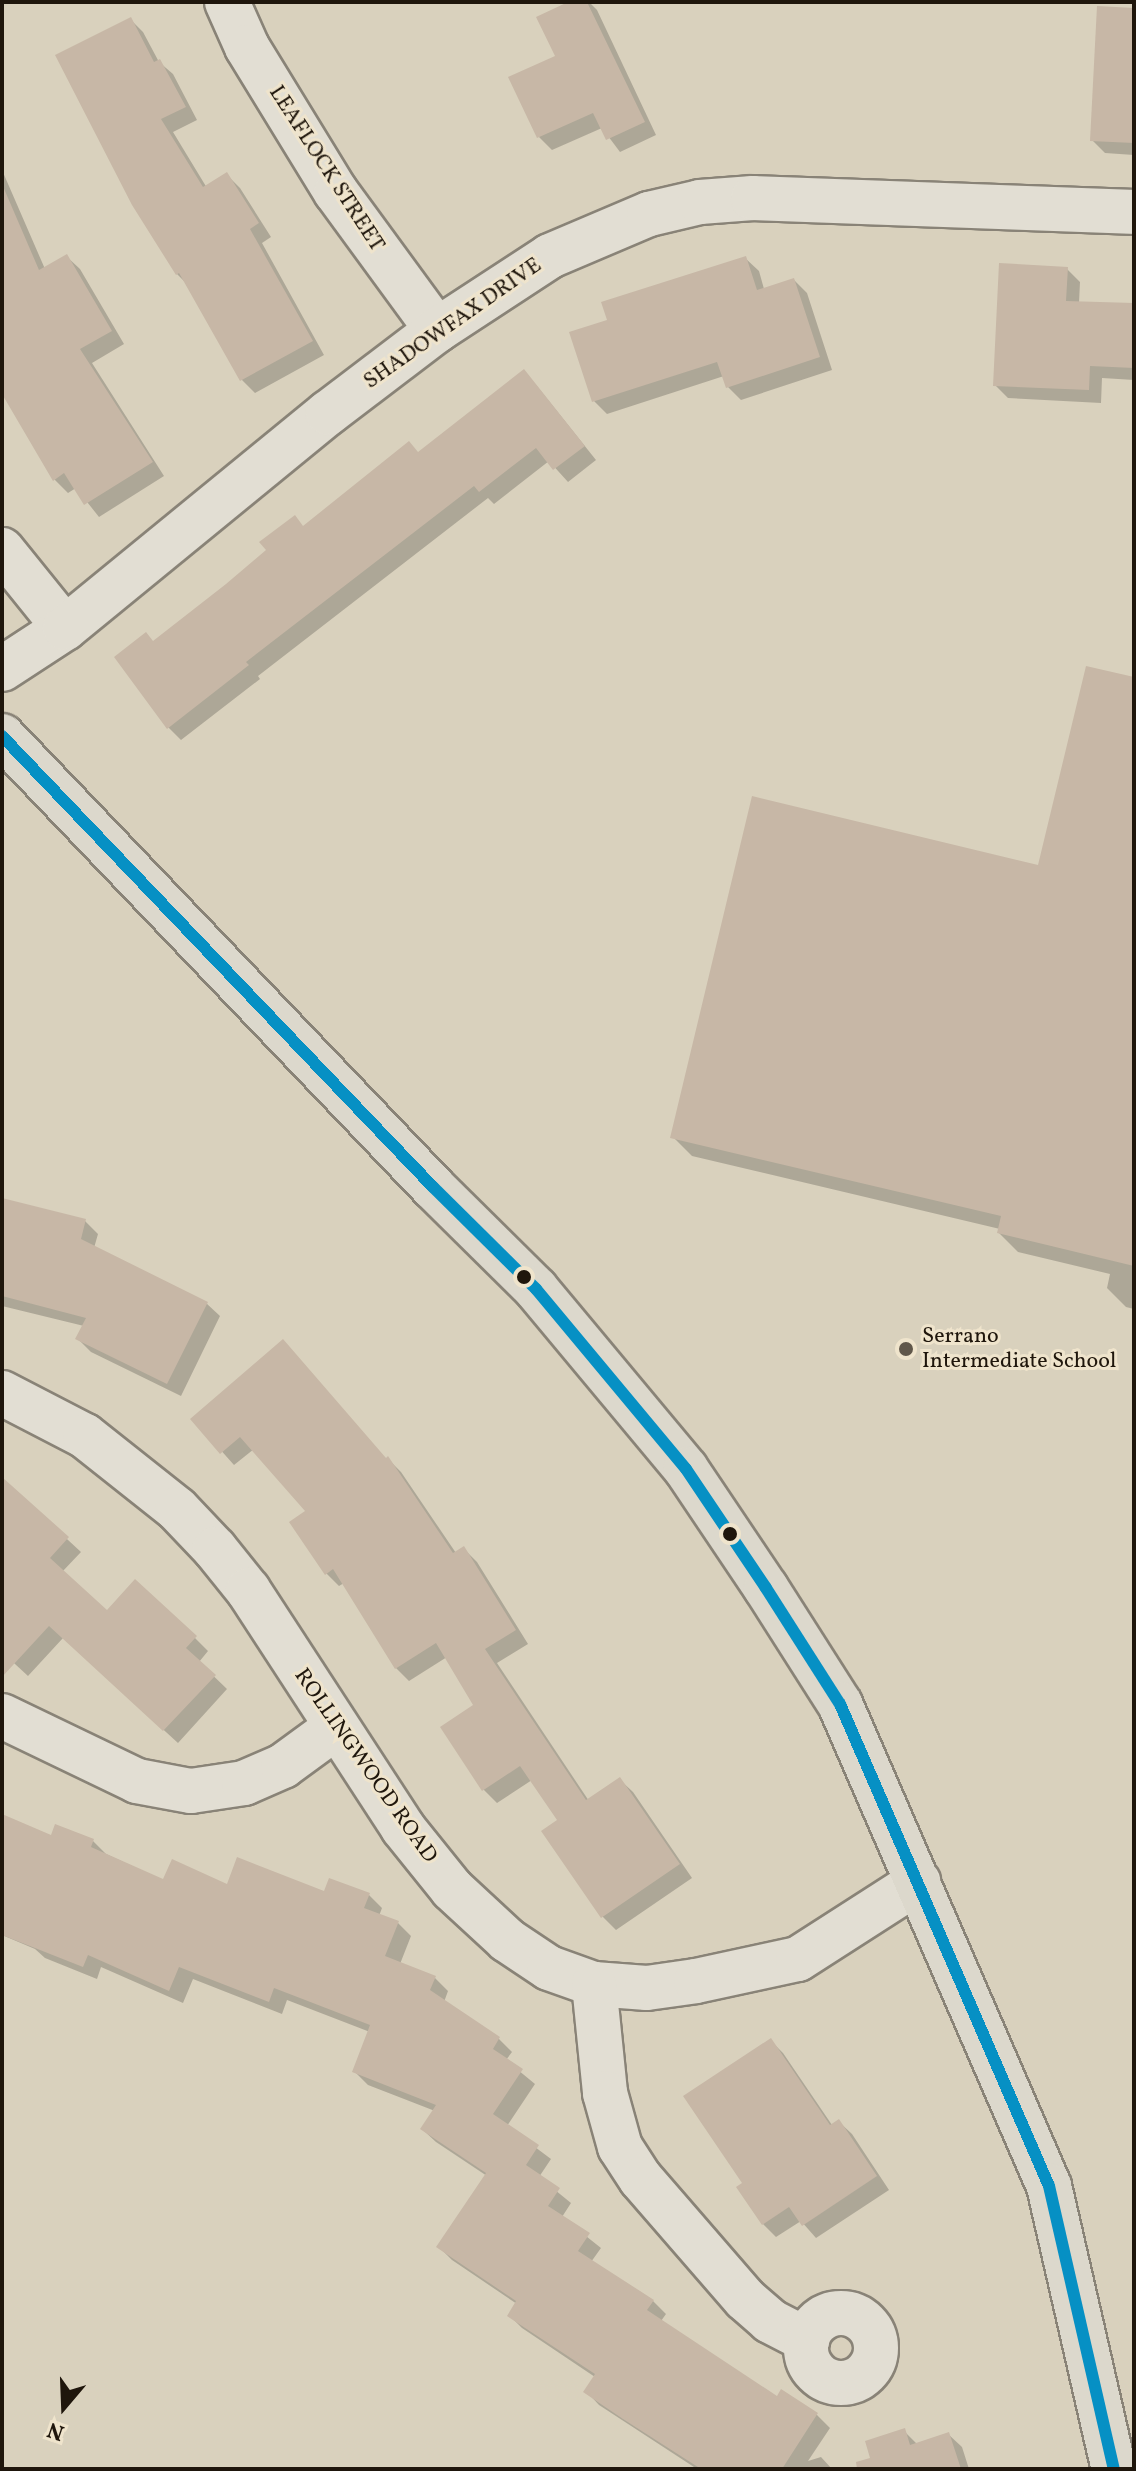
<!DOCTYPE html>
<style>
body{margin:0}
#map{position:relative;width:1136px;height:2471px;overflow:hidden;background:#d9d1bd;font-family:Vollkorn,serif}
div>[style]{position:absolute}
.shadow>*{inset:0;background:#0003}
.building>*{inset:0;background:#c7b7a6}
.roads{filter:drop-shadow(2px 0 #898377) drop-shadow(-2px 0 #898377) drop-shadow(0 2px #898377) drop-shadow(0 -2px #898377)}
.minor>*{height:44px;margin:-22px;padding:0 22px;transform-origin:22px;border-radius:22px;background:#e2ded3}
.minor>.ring{margin:-22px;padding:0;box-sizing:content-box;background:none;border:44px solid #e2ded3;border-radius:50%}
.major>*{height:44px;margin:-22px;padding:0 22px;transform-origin:22px;border-radius:22px;background:#dcd8cc}
.bus-1>*{height:12px;margin:-6px;padding:0 6px;transform-origin:6px;border-radius:6px;background:#0690c4}
.dots>*{width:22px;height:22px;translate:-50% -50%;box-sizing:border-box;border:4px solid #efe4cc;border-radius:50%}
span{translate:-50% -50%;white-space:nowrap;text-align:center;line-height:1.15;-webkit-text-stroke:6px #efe4cc;paint-order:stroke}
.street-label{font-size:22px;color:#1f160c}
.poi-label{font-size:22px;color:#1f160c}
.left{translate:0 -50%;text-align:left}
.frame{position:absolute;inset:0;border:4px solid #1f160c;pointer-events:none}
.north{position:absolute;left:24px;top:2367px;width:80px;height:80px;-webkit-text-stroke:6px #efe4cc;paint-order:stroke;rotate:199deg;font-size:22px;font-weight:700;line-height:32px;text-align:center;color:#1f160c}
.north::after{content:'';display:block;margin:auto;width:28px;height:36px;background:#1f160c;clip-path:polygon(50% 0,100% 100%,50% 72%,0 100%)}
</style>
<div id="map">
<div class="shadow">
<div style="clip-path:polygon(572px 2px,589px 2px,597px 10px,656px 135px,620px 152px,602px 128px,552px 150px,539px 137px,511px 78px,558px 56px)"></div>
<div style="clip-path:polygon(1134px 11px,1134px 155px,1105px 153px,1092px 140px)"></div>
<div style="clip-path:polygon(130px 19px,143px 32px,159px 62px,173px 74px,197px 120px,173px 132px,207px 188px,227px 175px,240px 188px,271px 237px,262px 243px,324px 355px,255px 393px,242px 380px,189px 286px,177px 274px)"></div>
<div style="clip-path:polygon(2px 170px,45px 269px,66px 256px,80px 269px,124px 344px,92px 363px,164px 476px,99px 517px,76px 488px,68px 493px,55px 480px,2px 391px)"></div>
<div style="clip-path:polygon(745px 258px,759px 271px,764px 289px,794px 280px,807px 293px,832px 370px,741px 400px,728px 387px,724px 376px,607px 414px,594px 401px,609px 322px)"></div>
<div style="clip-path:polygon(1067px 269px,1080px 282px,1079px 303px,1133px 305px,1134px 294px,1134px 380px,1102px 378px,1101px 403px,1008px 398px,995px 385px)"></div>
<div style="clip-path:polygon(536px 385px,596px 460px,568px 482px,549px 461px,494px 504px,488px 498px,258px 676px,260px 679px,181px 740px,168px 727px,154px 642px,304px 527px,419px 454px)"></div>
<div style="clip-path:polygon(1134px 679px,1134px 1309px,1126px 1307px,1107px 1288px,1110px 1274px,1018px 1252px,999px 1233px,1000px 1229px,692px 1156px,673px 1137px,1040px 867px)"></div>
<div style="clip-path:polygon(2px 1200px,85px 1221px,98px 1234px,94px 1248px,206px 1303px,220px 1316px,181px 1396px,91px 1352px,78px 1339px,84px 1326px,2px 1306px)"></div>
<div style="clip-path:polygon(193px 1419px,388px 1459px,401px 1472px,456px 1553px,464px 1549px,477px 1562px,528px 1644px,497px 1663px,589px 1801px,619px 1779px,633px 1792px,692px 1878px,616px 1930px,603px 1917px,544px 1832px,559px 1821px,532px 1780px,497px 1803px,484px 1790px,476px 1706px,447px 1657px,409px 1681px,396px 1668px,344px 1583px,339px 1586px,326px 1573px,308px 1512px,254px 1449px,234px 1465px)"></div>
<div style="clip-path:polygon(2px 1485px,14px 1490px,81px 1552px,62px 1572px,107px 1613px,195px 1638px,208px 1651px,199px 1662px,227px 1689px,178px 1743px,63px 1638px,28px 1676px,2px 1652px)"></div>
<div style="clip-path:polygon(2px 1816px,52px 1837px,93px 1841px,106px 1854px,164px 1881px,369px 1895px,382px 1908px,379px 1916px,398px 1923px,411px 1936px,400px 1964px,435px 1978px,448px 1991px,444px 2002px,499px 2039px,512px 2052px,506px 2060px,535px 2084px,507px 2126px,551px 2159px,539px 2177px,571px 2203px,562px 2217px,601px 2248px,591px 2262px,653px 2301px,666px 2314px,661px 2321px,777px 2398px,782px 2392px,817px 2415px,830px 2428px,808px 2461px,821px 2457px,832px 2469px,697px 2469px,599px 2405px,586px 2391px,595px 2377px,522px 2328px,509px 2315px,517px 2304px,452px 2260px,439px 2247px,487px 2176px,436px 2142px,422px 2129px,435px 2111px,368px 2085px,355px 2072px,370px 2032px,287px 2000px,282px 2014px,193px 1979px,183px 2003px,101px 1967px,97px 1979px,45px 1958px,35px 1949px,2px 1935px)"></div>
<div style="clip-path:polygon(770px 2040px,783px 2053px,832px 2125px,838px 2121px,852px 2134px,889px 2190px,816px 2238px,801px 2221px,776px 2237px,763px 2224px,745px 2183px)"></div>
<div style="clip-path:polygon(904px 2431px,917px 2444px,948px 2434px,962px 2447px,969px 2469px,876px 2469px)"></div>
</div>
<div class="building">
<div style="clip-path:polygon(568px 2px,587px 2px,645px 122px,606px 140px,593px 113px,537px 138px,508px 77px,555px 56px,536px 17px)"></div>
<div style="clip-path:polygon(1097px 6px,1134px 8px,1134px 143px,1090px 141px)"></div>
<div style="clip-path:polygon(131px 17px,154px 62px,160px 59px,186px 107px,161px 119px,203px 187px,227px 172px,259px 223px,250px 229px,313px 341px,240px 381px,179px 273px,176px 275px,132px 205px,55px 55px)"></div>
<div style="clip-path:polygon(2px 184px,39px 270px,67px 254px,112px 331px,80px 349px,153px 462px,84px 505px,64px 473px,53px 481px,2px 394px)"></div>
<div style="clip-path:polygon(746px 256px,757px 290px,794px 278px,820px 357px,726px 388px,717px 362px,592px 402px,569px 332px,607px 320px,601px 302px)"></div>
<div style="clip-path:polygon(999px 263px,1068px 267px,1066px 301px,1134px 303px,1134px 368px,1090px 366px,1089px 390px,993px 386px)"></div>
<div style="clip-path:polygon(524px 369px,585px 446px,553px 470px,536px 448px,479px 492px,474px 486px,246px 662px,249px 665px,167px 729px,114px 657px,146px 632px,153px 641px,226px 584px,266px 550px,259px 542px,295px 515px,303px 526px,409px 441px,418px 452px)"></div>
<div style="clip-path:polygon(1086px 666px,1134px 677px,1134px 1266px,997px 1233px,1001px 1216px,670px 1138px,752px 796px,1038px 865px)"></div>
<div style="clip-path:polygon(2px 1198px,86px 1219px,81px 1239px,208px 1302px,167px 1384px,75px 1339px,86px 1318px,2px 1296px)"></div>
<div style="clip-path:polygon(283px 1339px,386px 1458px,388px 1456px,453px 1553px,464px 1546px,516px 1630px,485px 1649px,586px 1800px,620px 1777px,680px 1864px,601px 1918px,541px 1831px,557px 1820px,520px 1766px,482px 1791px,440px 1727px,473px 1705px,436px 1643px,395px 1669px,333px 1569px,325px 1575px,289px 1522px,305px 1511px,240px 1437px,220px 1454px,190px 1419px)"></div>
<div style="clip-path:polygon(2px 1477px,69px 1537px,50px 1558px,107px 1610px,135px 1579px,197px 1636px,186px 1648px,216px 1675px,163px 1731px,49px 1626px,2px 1677px)"></div>
<div style="clip-path:polygon(2px 1814px,51px 1835px,55px 1824px,94px 1839px,91px 1847px,163px 1879px,172px 1859px,227px 1884px,237px 1857px,324px 1891px,329px 1878px,370px 1893px,364px 1908px,399px 1921px,385px 1956px,436px 1976px,430px 1990px,500px 2037px,493px 2049px,523px 2069px,493px 2114px,539px 2145px,526px 2165px,560px 2188px,548px 2206px,590px 2233px,578px 2251px,654px 2300px,647px 2310px,777px 2396px,781px 2389px,818px 2413px,782px 2469px,701px 2469px,623px 2419px,583px 2392px,595px 2374px,507px 2316px,516px 2301px,436px 2247px,486px 2173px,420px 2129px,436px 2105px,352px 2072px,370px 2025px,274px 1988px,269px 2002px,179px 1967px,169px 1991px,88px 1955px,83px 1967px,2px 1935px)"></div>
<div style="clip-path:polygon(771px 2038px,830px 2125px,839px 2119px,877px 2176px,802px 2226px,789px 2207px,762px 2225px,736px 2187px,742px 2183px,683px 2096px)"></div>
<div style="clip-path:polygon(905px 2428px,910px 2445px,949px 2432px,961px 2469px,857px 2469px,856px 2462px,870px 2458px,865px 2441px)"></div>
</div>
<div class="roads">
<div class="minor">
<div style="left:227px;top:2px;width:49px;rotate:66deg"></div>
<div style="left:247px;top:47px;width:170px;rotate:58.5deg"></div>
<div style="left:336px;top:192px;width:171px;rotate:53.8deg"></div>
<div style="left:2px;top:550px;width:100px;rotate:51.1deg"></div>
<div style="left:2px;top:669px;width:75px;rotate:-33.1deg"></div>
<div style="left:65px;top:628px;width:340px;rotate:-39.3deg"></div>
<div style="left:328px;top:413px;width:137px;rotate:-37.3deg"></div>
<div style="left:437px;top:330px;width:135px;rotate:-33.2deg"></div>
<div style="left:550px;top:256px;width:108px;rotate:-23deg"></div>
<div style="left:649px;top:214px;width:52px;rotate:-13.2deg"></div>
<div style="left:700px;top:202px;width:53px;rotate:-4.3deg"></div>
<div style="left:753px;top:198px;width:381px;rotate:2.1deg"></div>
<div style="left:2px;top:1393px;width:93px;rotate:27.4deg"></div>
<div style="left:85px;top:1436px;width:117px;rotate:38.4deg"></div>
<div style="left:177px;top:1509px;width:55px;rotate:46.5deg"></div>
<div style="left:215px;top:1549px;width:53px;rotate:51.2deg"></div>
<div style="left:248px;top:1590px;width:284px;rotate:56.9deg"></div>
<div style="left:403px;top:1828px;width:78px;rotate:51.2deg"></div>
<div style="left:452px;top:1889px;width:75px;rotate:42.8deg"></div>
<div style="left:507px;top:1940px;width:50px;rotate:33.7deg"></div>
<div style="left:549px;top:1968px;width:48px;rotate:19.6deg"></div>
<div style="left:594px;top:1984px;width:53px;rotate:4.3deg"></div>
<div style="left:647px;top:1988px;width:49px;rotate:-8.1deg"></div>
<div style="left:696px;top:1981px;width:104px;rotate:-12.2deg"></div>
<div style="left:798px;top:1959px;width:143px;rotate:-32.7deg"></div>
<div style="left:2px;top:1716px;width:150px;rotate:25.7deg"></div>
<div style="left:137px;top:1781px;width:55px;rotate:10.5deg"></div>
<div style="left:191px;top:1791px;width:54px;rotate:-8.6deg"></div>
<div style="left:244px;top:1783px;width:43px;rotate:-23.6deg"></div>
<div style="left:283px;top:1766px;width:64px;rotate:-36.2deg"></div>
<div style="left:594px;top:1984px;width:110px;rotate:84.2deg"></div>
<div style="left:605px;top:2093px;width:56px;rotate:74.5deg"></div>
<div style="left:620px;top:2147px;width:38px;rotate:57deg"></div>
<div style="left:641px;top:2179px;width:159px;rotate:49.1deg"></div>
<div style="left:745px;top:2299px;width:33px;rotate:41deg"></div>
<div style="left:770px;top:2321px;width:42px;rotate:27.2deg"></div>
<div class="ring" style="left:806px;top:2313px;width:26px;height:26px"></div>
</div>
<div class="major">
<div style="left:2px;top:736px;width:624px;rotate:46.3deg"></div>
<div style="left:433px;top:1187px;width:145px;rotate:44.7deg"></div>
<div style="left:536px;top:1289px;width:234px;rotate:50.2deg"></div>
<div style="left:686px;top:1469px;width:143px;rotate:56.1deg"></div>
<div style="left:766px;top:1588px;width:138px;rotate:57.5deg"></div>
<div style="left:840px;top:1704px;width:525px;rotate:66.56deg"></div>
<div style="left:1049px;top:2186px;width:290px;rotate:77.1deg"></div>
</div>
</div>
<div class="bus-1">
<div style="left:2px;top:736px;width:624px;rotate:46.3deg"></div>
<div style="left:433px;top:1187px;width:145px;rotate:44.7deg"></div>
<div style="left:536px;top:1289px;width:234px;rotate:50.2deg"></div>
<div style="left:686px;top:1469px;width:143px;rotate:56.1deg"></div>
<div style="left:766px;top:1588px;width:138px;rotate:57.5deg"></div>
<div style="left:840px;top:1704px;width:525px;rotate:66.56deg"></div>
<div style="left:1049px;top:2186px;width:290px;rotate:77.1deg"></div>
</div>
<div class="dots">
<div style="left:524px;top:1277px;background:#1f160c"></div>
<div style="left:906px;top:1349px;background:#60574a"></div>
<div style="left:730px;top:1534px;background:#1f160c"></div>
</div>
<div class="street-label">
<span style="left:326px;top:169px;rotate:57deg">LEAFLOCK STREET</span>
<span style="left:453px;top:324px;rotate:-35deg">SHADOWFAX DRIVE</span>
<span style="left:365px;top:1766px;rotate:55deg">ROLLINGWOOD ROAD</span>
</div>
<div class="poi-label">
<span class="left" style="left:922px;top:1349px">Serrano<br>Intermediate School</span>
</div>
<div class="frame"></div>
<div class="north">N</div>
</div>
